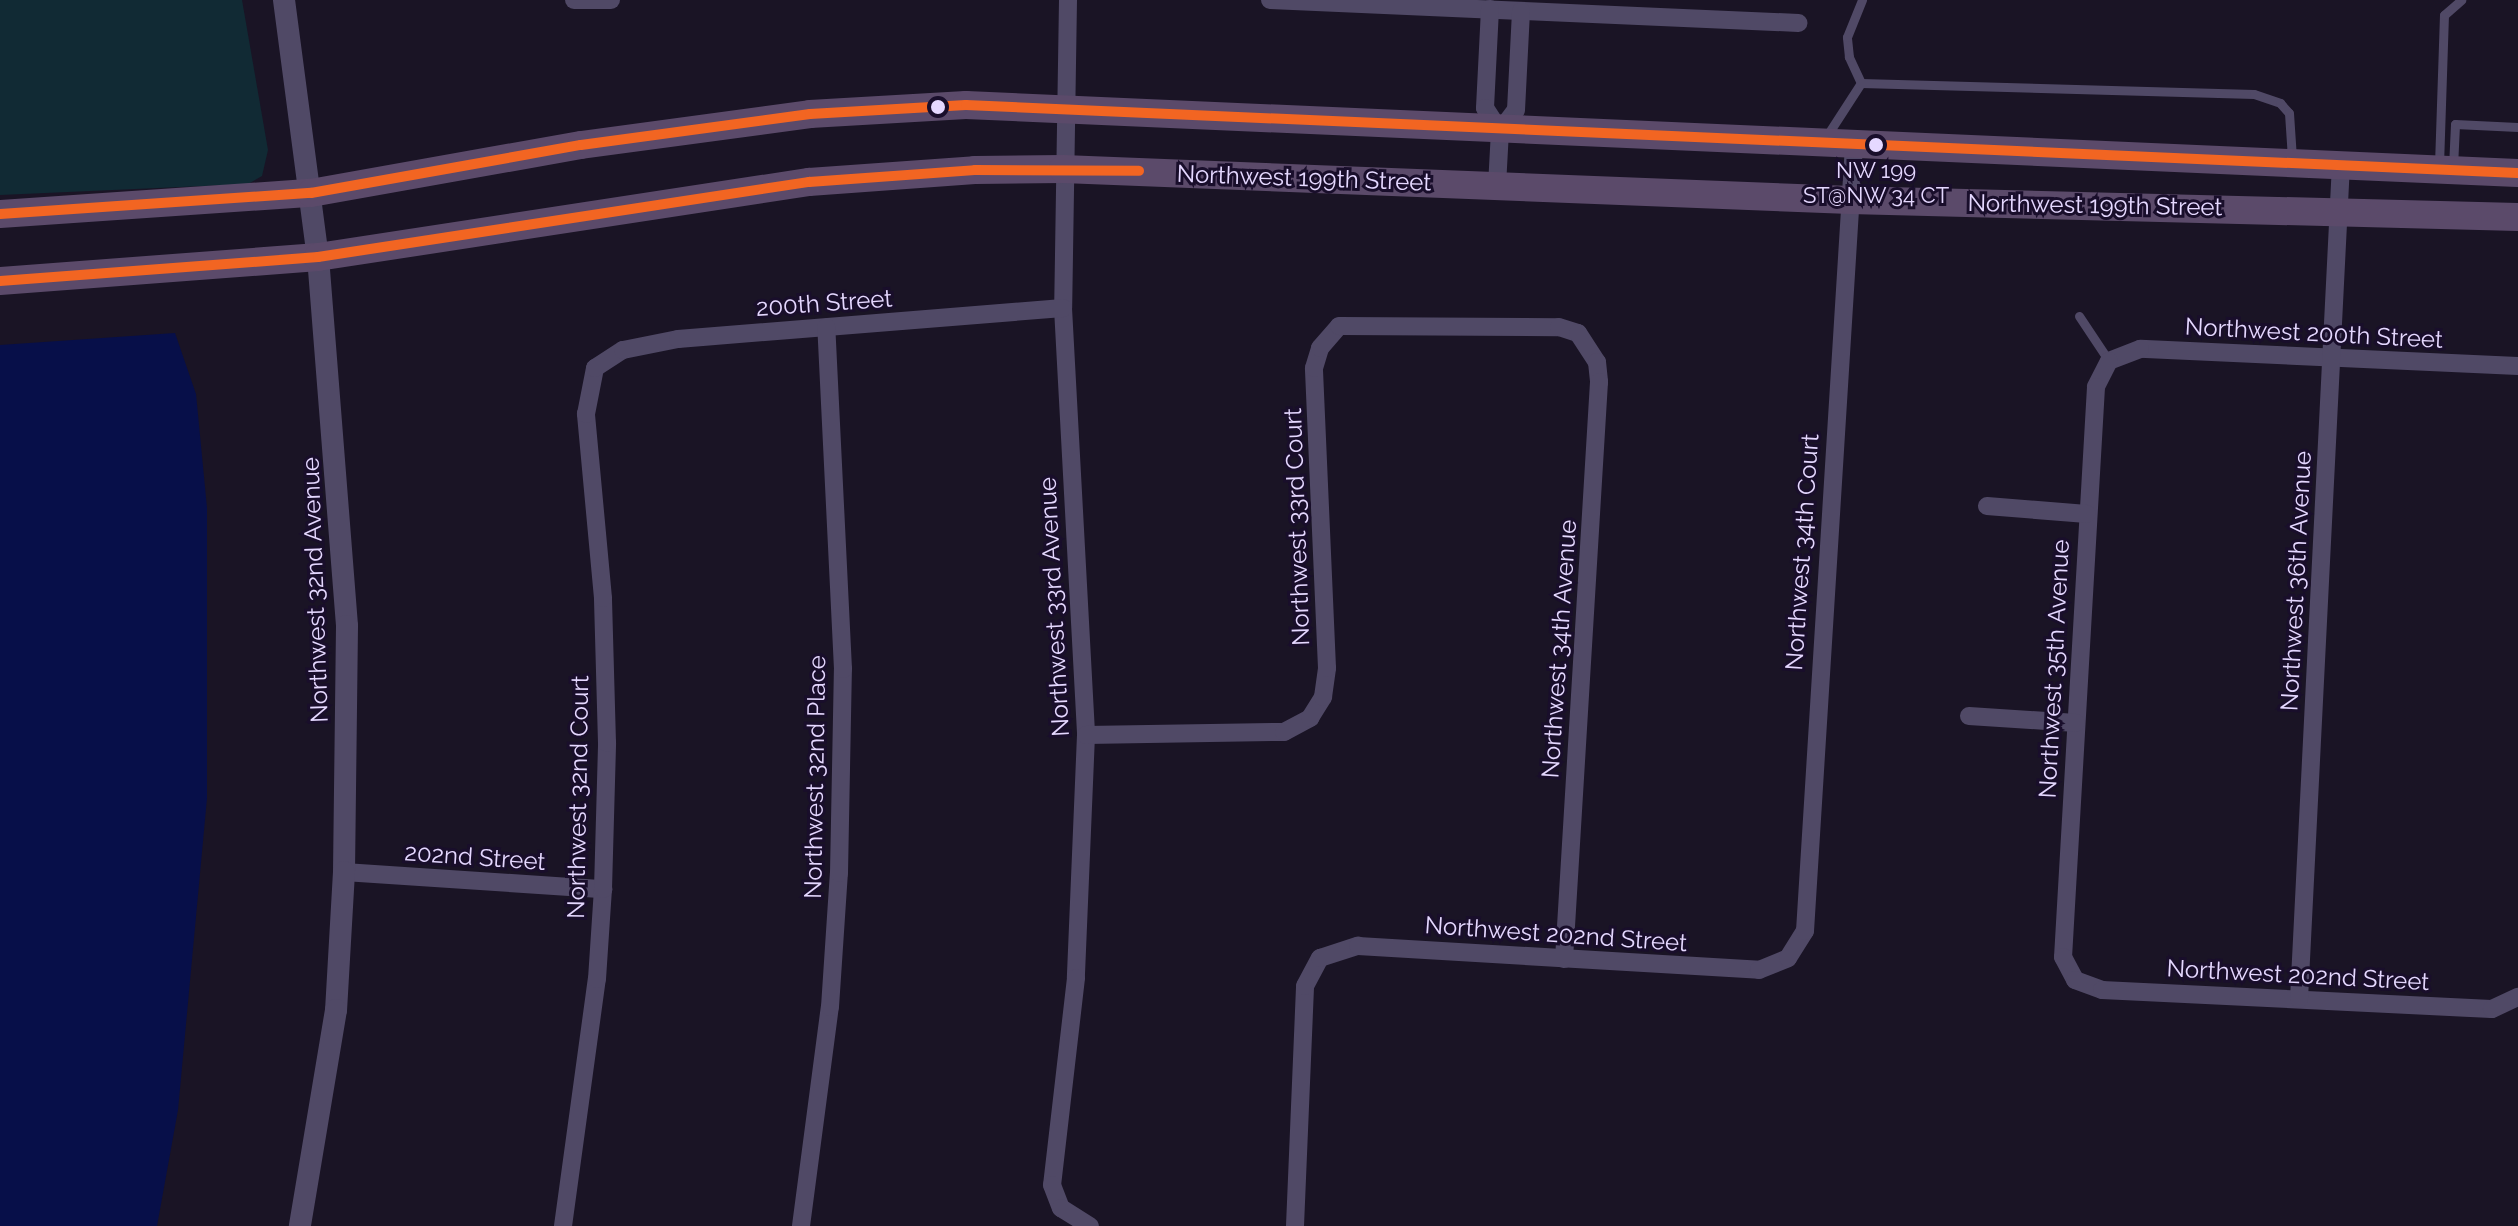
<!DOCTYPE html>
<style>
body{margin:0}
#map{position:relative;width:2518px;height:1226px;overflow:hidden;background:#1a1425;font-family:Raleway,sans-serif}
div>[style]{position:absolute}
.green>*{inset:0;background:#112a34}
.water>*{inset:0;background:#070f49}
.service>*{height:9px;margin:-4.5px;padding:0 4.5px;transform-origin:4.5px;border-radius:4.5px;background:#504966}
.minor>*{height:18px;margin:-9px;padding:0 9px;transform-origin:9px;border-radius:9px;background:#504966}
.tertiary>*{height:22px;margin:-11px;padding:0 11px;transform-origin:11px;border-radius:11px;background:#504966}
.primary>*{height:28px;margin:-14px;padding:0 14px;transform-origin:14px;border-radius:14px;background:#5b4a6a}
.bus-1>*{height:10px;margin:-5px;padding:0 5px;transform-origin:5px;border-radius:5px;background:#f26522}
.dots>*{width:22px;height:22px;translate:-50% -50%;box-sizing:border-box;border:4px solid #190e2b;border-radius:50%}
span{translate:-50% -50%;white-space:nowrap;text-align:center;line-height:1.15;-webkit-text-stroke:6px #190e2b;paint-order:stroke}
.bus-label{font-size:22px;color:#e5d8ff}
.street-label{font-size:24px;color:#e5d8ff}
</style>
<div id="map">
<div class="green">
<div style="clip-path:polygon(0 0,242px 0,268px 150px,262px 176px,248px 184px,0 195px)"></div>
</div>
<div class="water">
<div style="clip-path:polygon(175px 333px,196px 394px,207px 508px,207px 798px,178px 1110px,157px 1226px,0 1226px,0 345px)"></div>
</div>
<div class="service">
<div style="left:1861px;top:83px;width:29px;rotate:-115deg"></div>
<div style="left:1849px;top:57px;width:20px;rotate:-96deg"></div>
<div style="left:1847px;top:37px;width:40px;rotate:-68deg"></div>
<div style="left:1826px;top:137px;width:64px;rotate:-57.1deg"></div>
<div style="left:1861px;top:83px;width:393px;rotate:1.6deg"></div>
<div style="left:2254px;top:94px;width:28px;rotate:19deg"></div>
<div style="left:2280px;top:103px;width:13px;rotate:48deg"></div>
<div style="left:2289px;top:113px;width:45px;rotate:86.2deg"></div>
<div style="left:2439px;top:165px;width:150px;rotate:-88.1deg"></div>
<div style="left:2444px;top:15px;width:23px;rotate:-41deg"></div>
<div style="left:2453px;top:167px;width:43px;rotate:-87.3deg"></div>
<div style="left:2455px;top:124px;width:63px;rotate:2.7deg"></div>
<div style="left:2079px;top:316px;width:54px;rotate:56.3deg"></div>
</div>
<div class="minor">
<div style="left:574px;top:0;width:37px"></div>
<div style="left:1068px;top:0;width:308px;rotate:90.9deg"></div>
<div style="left:1063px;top:308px;width:428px;rotate:86.9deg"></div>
<div style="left:1086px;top:735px;width:243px;rotate:92.4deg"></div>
<div style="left:1076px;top:978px;width:208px;rotate:96.6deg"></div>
<div style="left:1052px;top:1185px;width:25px;rotate:69deg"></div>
<div style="left:1061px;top:1208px;width:34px;rotate:32deg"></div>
<div style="left:1270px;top:0;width:529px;rotate:2.49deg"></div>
<div style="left:1490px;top:9px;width:99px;rotate:92.9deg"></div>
<div style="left:1485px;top:108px;width:27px;rotate:57deg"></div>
<div style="left:1497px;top:186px;width:55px;rotate:-86.9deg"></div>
<div style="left:1500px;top:131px;width:26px;rotate:-53deg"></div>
<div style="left:1516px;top:110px;width:99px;rotate:-87.1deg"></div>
<div style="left:2518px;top:366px;width:378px;rotate:-177.4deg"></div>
<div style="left:2140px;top:349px;width:33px;rotate:159deg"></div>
<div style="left:2109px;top:361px;width:29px;rotate:117deg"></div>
<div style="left:2096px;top:387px;width:571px;rotate:93.31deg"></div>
<div style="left:2063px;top:957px;width:26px;rotate:62deg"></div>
<div style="left:2075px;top:980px;width:29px;rotate:20deg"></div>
<div style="left:2102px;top:990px;width:390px;rotate:2.8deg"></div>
<div style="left:2492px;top:1009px;width:29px;rotate:-25deg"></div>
<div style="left:1987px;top:506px;width:100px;rotate:4.6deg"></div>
<div style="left:1969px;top:716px;width:107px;rotate:3.7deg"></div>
<div style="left:1086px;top:735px;width:198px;rotate:-0.9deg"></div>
<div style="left:1284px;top:732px;width:30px;rotate:-28deg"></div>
<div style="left:1310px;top:718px;width:25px;rotate:-58deg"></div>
<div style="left:1323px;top:697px;width:29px;rotate:-82deg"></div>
<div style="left:1327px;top:668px;width:300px;rotate:-92.5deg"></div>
<div style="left:1314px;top:368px;width:21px;rotate:-73deg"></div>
<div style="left:1320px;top:348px;width:29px;rotate:-49deg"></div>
<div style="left:1339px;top:326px;width:220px;rotate:0.3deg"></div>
<div style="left:1559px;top:327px;width:20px;rotate:18deg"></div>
<div style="left:1578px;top:333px;width:35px;rotate:57deg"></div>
<div style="left:1597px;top:362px;width:20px;rotate:84deg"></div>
<div style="left:1599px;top:382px;width:578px;rotate:93.47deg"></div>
<div style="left:344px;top:872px;width:260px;rotate:3.8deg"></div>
<div style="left:2299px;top:999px;width:835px;rotate:-87.12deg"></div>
<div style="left:563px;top:1226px;width:249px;rotate:-82.2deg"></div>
<div style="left:597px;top:979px;width:90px;rotate:-86.2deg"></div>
<div style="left:603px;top:889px;width:146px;rotate:-88.4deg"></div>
<div style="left:607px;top:743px;width:145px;rotate:-91.6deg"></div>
<div style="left:603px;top:598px;width:185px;rotate:-95.3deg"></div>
<div style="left:586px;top:414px;width:47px;rotate:-78.9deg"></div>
<div style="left:595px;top:368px;width:33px;rotate:-33deg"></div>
<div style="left:623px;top:350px;width:56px;rotate:-11.3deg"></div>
<div style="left:678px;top:339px;width:386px;rotate:-4.6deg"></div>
<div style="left:801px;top:1226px;width:221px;rotate:-82.5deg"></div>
<div style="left:830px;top:1007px;width:134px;rotate:-86.2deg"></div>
<div style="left:839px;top:873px;width:204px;rotate:-88.9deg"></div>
<div style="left:843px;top:669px;width:342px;rotate:-92.8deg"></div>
<div style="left:1295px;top:1226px;width:240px;rotate:-87.6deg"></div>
<div style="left:1305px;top:986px;width:32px;rotate:-62deg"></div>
<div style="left:1320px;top:958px;width:40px;rotate:-18deg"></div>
<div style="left:1358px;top:946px;width:402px;rotate:3.4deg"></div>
<div style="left:1759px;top:970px;width:31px;rotate:-22deg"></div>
<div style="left:1788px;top:958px;width:32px;rotate:-58deg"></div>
<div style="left:1805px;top:931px;width:788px;rotate:-86.43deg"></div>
</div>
<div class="tertiary">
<div style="left:284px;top:0;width:259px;rotate:82.5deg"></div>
<div style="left:318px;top:257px;width:370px;rotate:85.5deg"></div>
<div style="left:347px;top:626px;width:246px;rotate:90.7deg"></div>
<div style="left:344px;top:872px;width:138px;rotate:93.3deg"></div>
<div style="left:336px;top:1010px;width:219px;rotate:99.5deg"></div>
</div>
<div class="primary">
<div style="left:0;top:214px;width:312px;rotate:-3.9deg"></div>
<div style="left:311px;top:193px;width:274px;rotate:-10.1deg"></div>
<div style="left:581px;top:145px;width:231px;rotate:-7.7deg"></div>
<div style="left:810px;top:114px;width:156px;rotate:-3.3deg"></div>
<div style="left:966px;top:105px;width:1553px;rotate:2.51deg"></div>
<div style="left:0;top:281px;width:319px;rotate:-4.3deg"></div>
<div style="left:318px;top:257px;width:497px;rotate:-8.7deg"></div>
<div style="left:809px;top:182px;width:166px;rotate:-4.1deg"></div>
<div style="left:975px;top:170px;width:88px;rotate:-0.7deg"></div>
<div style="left:1063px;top:169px;width:788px;rotate:2.26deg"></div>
<div style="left:1850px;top:200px;width:668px;rotate:1.46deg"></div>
</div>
<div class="bus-1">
<div style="left:0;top:214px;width:312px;rotate:-3.9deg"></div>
<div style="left:311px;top:193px;width:274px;rotate:-10.1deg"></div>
<div style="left:581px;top:145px;width:231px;rotate:-7.7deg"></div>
<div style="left:810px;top:114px;width:156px;rotate:-3.3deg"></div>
<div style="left:966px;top:105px;width:1553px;rotate:2.51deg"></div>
<div style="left:0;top:281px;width:319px;rotate:-4.3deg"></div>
<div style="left:318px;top:257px;width:497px;rotate:-8.7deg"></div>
<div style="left:809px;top:182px;width:166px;rotate:-4.1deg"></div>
<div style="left:975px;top:170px;width:164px;rotate:0.3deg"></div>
</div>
<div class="dots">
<div style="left:938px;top:107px;background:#e5d8ff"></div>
<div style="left:1876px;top:145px;background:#e5d8ff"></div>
</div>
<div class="bus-label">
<span style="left:1876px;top:183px">NW 199<br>ST@NW 34 CT</span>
</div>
<div class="street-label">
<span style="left:1304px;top:178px;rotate:2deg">Northwest 199th Street</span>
<span style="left:2095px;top:205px;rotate:1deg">Northwest 199th Street</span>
<span style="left:824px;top:303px;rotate:-4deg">200th Street</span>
<span style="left:2314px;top:333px;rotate:3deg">Northwest 200th Street</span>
<span style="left:1297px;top:527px;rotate:-92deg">Northwest 33rd Court</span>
<span style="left:1802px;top:552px;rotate:-86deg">Northwest 34th Court</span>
<span style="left:2296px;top:581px;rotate:-87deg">Northwest 36th Avenue</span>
<span style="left:315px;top:590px;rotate:-92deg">Northwest 32nd Avenue</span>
<span style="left:1054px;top:607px;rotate:-93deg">Northwest 33rd Avenue</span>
<span style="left:1559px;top:649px;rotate:-86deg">Northwest 34th Avenue</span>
<span style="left:2054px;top:669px;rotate:-87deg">Northwest 35th Avenue</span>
<span style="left:815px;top:777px;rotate:-89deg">Northwest 32nd Place</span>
<span style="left:578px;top:797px;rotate:-89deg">Northwest 32nd Court</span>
<span style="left:475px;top:857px;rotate:4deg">202nd Street</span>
<span style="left:1556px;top:934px;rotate:4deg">Northwest 202nd Street</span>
<span style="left:2298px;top:975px;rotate:3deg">Northwest 202nd Street</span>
</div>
</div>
